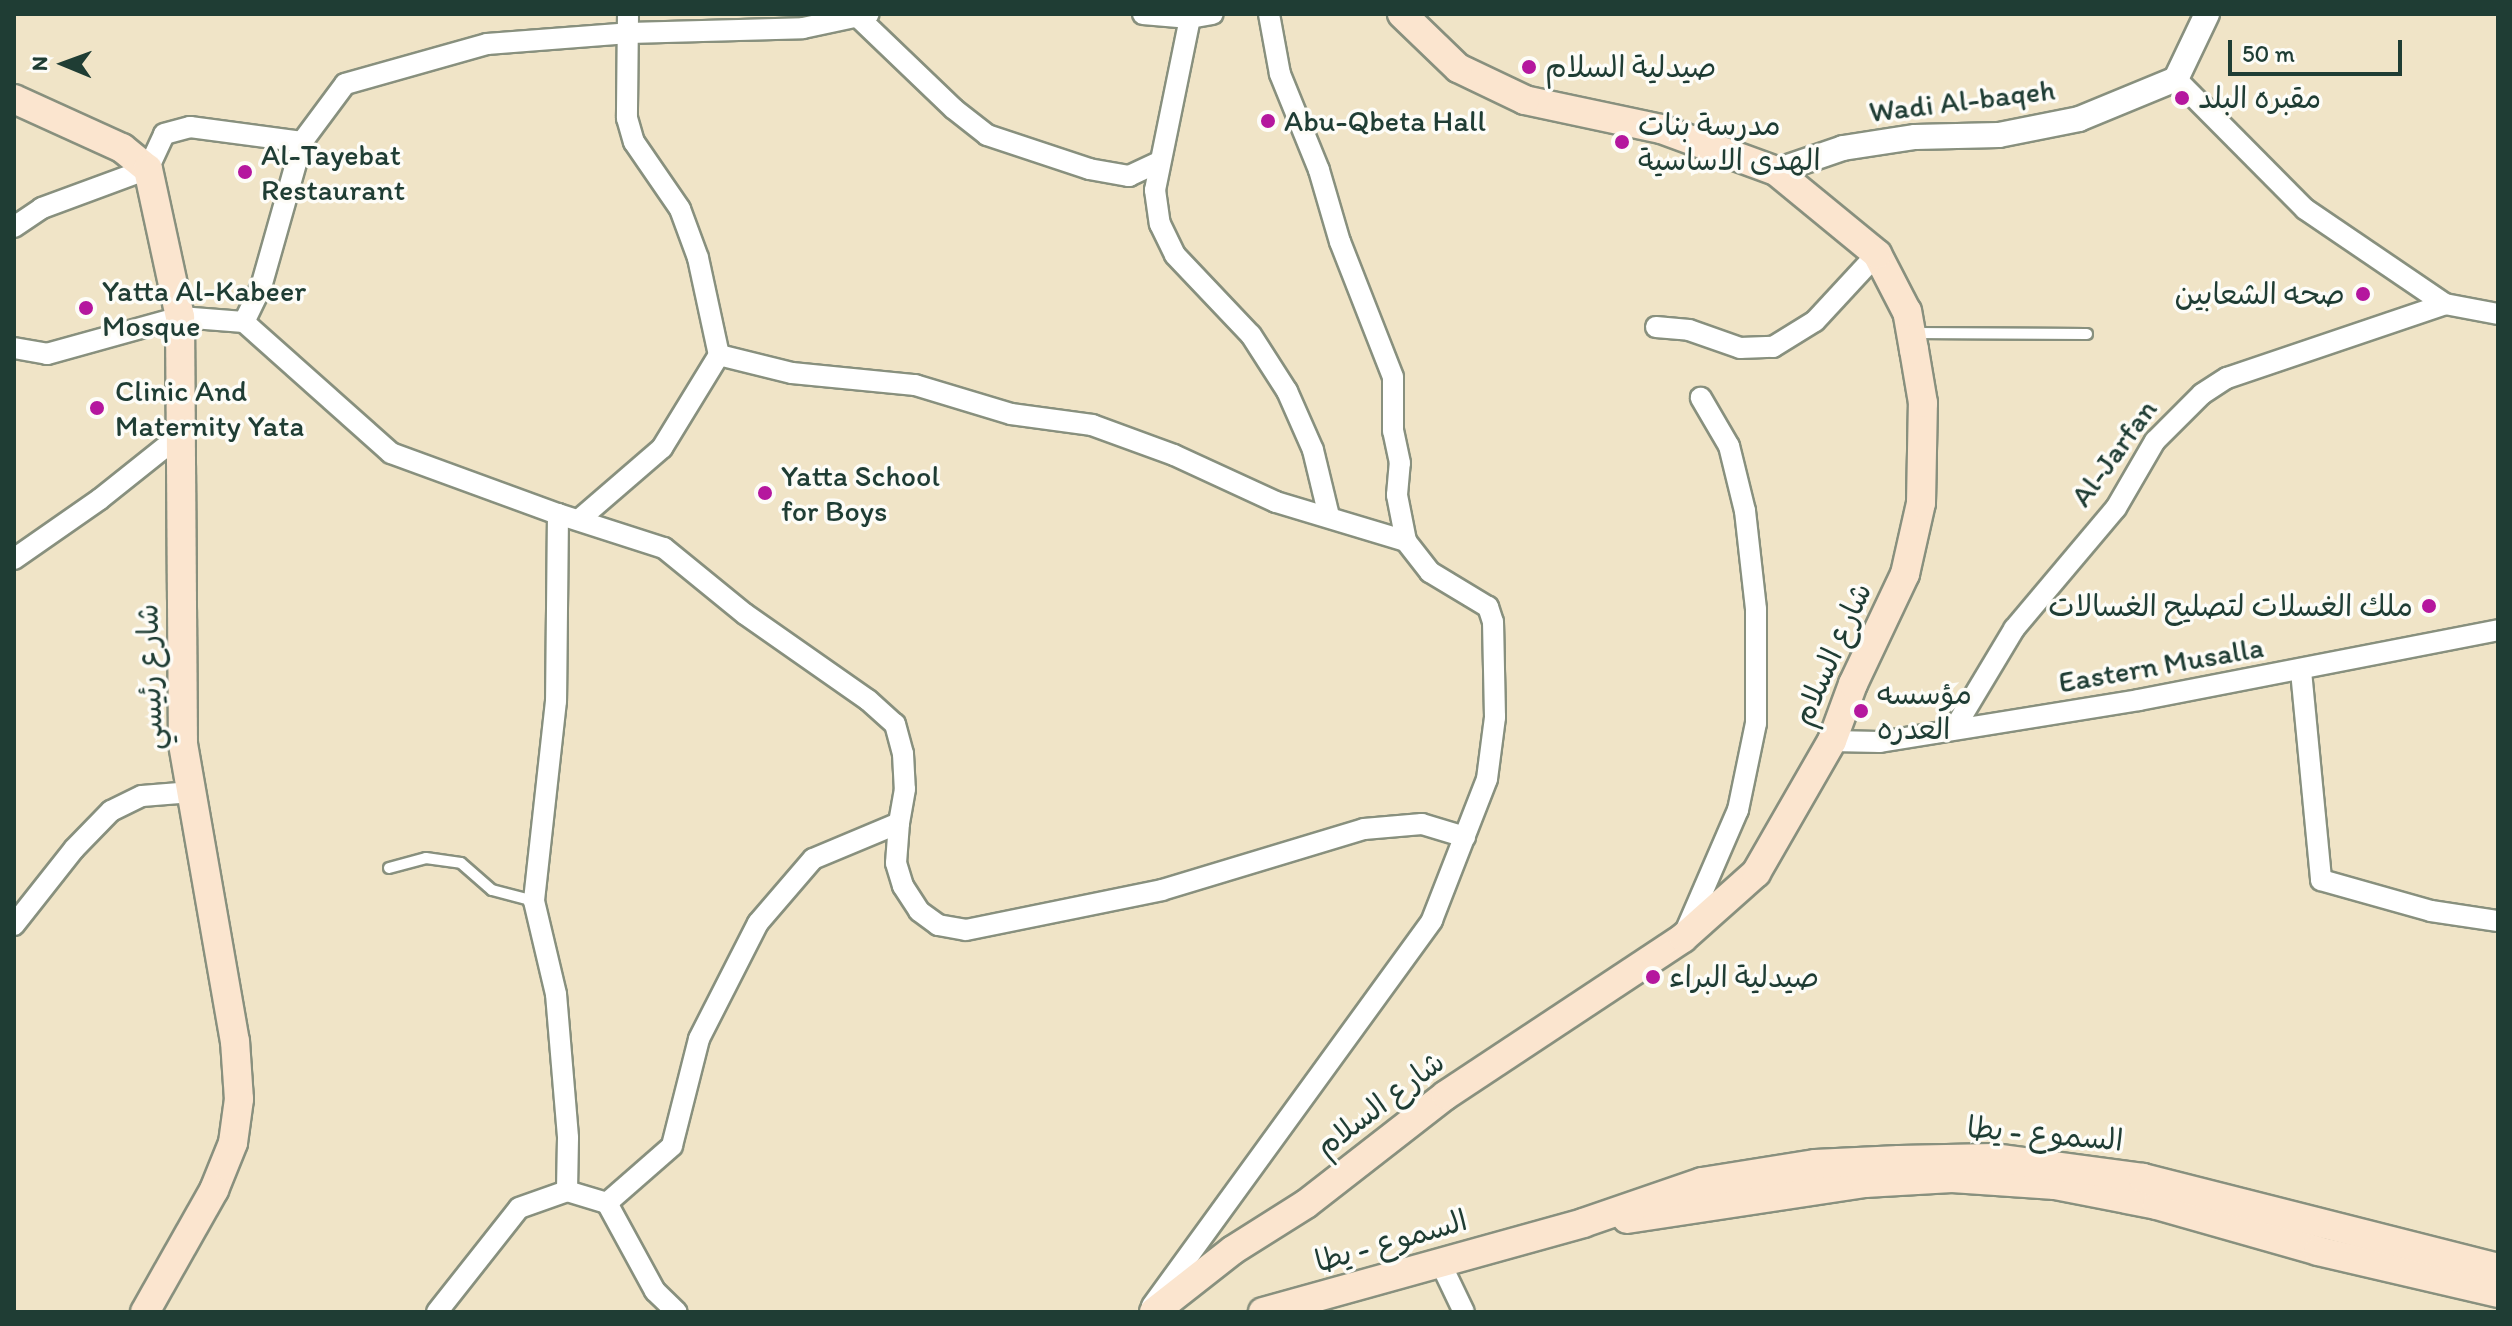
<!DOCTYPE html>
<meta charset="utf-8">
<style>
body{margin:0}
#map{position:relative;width:2512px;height:1326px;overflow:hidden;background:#f0e4c7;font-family:Itim,"Playpen Sans Arabic",sans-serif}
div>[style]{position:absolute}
.roads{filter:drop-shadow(2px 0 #88907e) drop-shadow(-2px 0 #88907e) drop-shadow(0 2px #88907e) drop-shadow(0 -2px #88907e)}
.service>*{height:10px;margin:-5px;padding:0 5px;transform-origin:5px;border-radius:5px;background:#fff}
.minor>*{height:20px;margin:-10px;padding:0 10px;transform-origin:10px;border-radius:10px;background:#fff}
.tertiary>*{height:24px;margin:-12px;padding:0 12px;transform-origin:12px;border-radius:12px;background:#fff}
.secondary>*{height:28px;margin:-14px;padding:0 14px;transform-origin:14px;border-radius:14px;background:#fbe5cf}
.dots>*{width:22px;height:22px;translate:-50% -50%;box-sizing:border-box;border:4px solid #fdfcf7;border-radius:50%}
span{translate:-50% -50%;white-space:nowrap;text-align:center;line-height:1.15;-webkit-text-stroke:7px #fdfcf7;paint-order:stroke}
.poi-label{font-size:30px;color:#1f3d34}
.left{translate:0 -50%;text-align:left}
.right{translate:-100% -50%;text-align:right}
.street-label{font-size:30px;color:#1f3d34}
.frame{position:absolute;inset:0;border:16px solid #1f3d34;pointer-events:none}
.north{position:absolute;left:24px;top:24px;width:80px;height:80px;-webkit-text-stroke:6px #fdfcf7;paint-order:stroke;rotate:271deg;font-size:22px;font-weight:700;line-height:32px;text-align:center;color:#1f3d34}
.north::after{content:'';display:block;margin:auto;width:28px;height:36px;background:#1f3d34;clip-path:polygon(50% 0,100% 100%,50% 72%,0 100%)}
.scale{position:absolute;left:2228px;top:40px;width:174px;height:36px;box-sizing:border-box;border:4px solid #1f3d34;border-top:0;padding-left:10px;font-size:24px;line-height:28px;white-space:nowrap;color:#1f3d34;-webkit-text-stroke:6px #fdfcf7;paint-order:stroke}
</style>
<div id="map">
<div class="roads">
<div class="service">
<div style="left:1913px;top:333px;width:174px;rotate:0.3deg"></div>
<div style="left:389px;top:868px;width:38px;rotate:-15deg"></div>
<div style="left:426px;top:858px;width:35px;rotate:8deg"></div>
<div style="left:461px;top:863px;width:41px;rotate:41.1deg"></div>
<div style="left:492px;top:890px;width:43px;rotate:14.7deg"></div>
</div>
<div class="minor">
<div style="left:628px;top:14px;width:104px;rotate:90.6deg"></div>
<div style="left:627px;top:118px;width:25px;rotate:74deg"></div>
<div style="left:634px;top:142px;width:81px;rotate:55.5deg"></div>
<div style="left:680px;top:209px;width:52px;rotate:69.8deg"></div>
<div style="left:698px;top:258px;width:99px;rotate:77.8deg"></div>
<div style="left:1143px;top:14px;width:47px;rotate:4.9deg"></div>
<div style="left:1190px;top:18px;width:23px;rotate:-10deg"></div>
<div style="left:858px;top:17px;width:133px;rotate:43.8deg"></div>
<div style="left:954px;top:109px;width:42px;rotate:38.2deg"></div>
<div style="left:987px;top:135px;width:108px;rotate:18.4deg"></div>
<div style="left:1089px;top:169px;width:41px;rotate:9.9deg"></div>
<div style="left:1129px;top:176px;width:33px;rotate:-25deg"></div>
<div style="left:1190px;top:18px;width:176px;rotate:101.5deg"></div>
<div style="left:1155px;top:190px;width:34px;rotate:82deg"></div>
<div style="left:1160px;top:224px;width:34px;rotate:64deg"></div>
<div style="left:1175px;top:255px;width:110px;rotate:46.5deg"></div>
<div style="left:1251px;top:335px;width:67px;rotate:57.3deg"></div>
<div style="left:1287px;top:391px;width:64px;rotate:66.2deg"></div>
<div style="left:1313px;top:450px;width:68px;rotate:76.4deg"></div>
<div style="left:2176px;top:79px;width:183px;rotate:45.2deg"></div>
<div style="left:2305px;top:209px;width:169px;rotate:34.2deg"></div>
<div style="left:14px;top:227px;width:34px;rotate:-34deg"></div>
<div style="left:42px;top:208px;width:113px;rotate:-20.2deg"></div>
<div style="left:148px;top:169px;width:38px;rotate:-65deg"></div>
<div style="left:164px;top:134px;width:27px;rotate:-15deg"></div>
<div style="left:190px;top:127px;width:113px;rotate:7.6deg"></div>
<div style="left:244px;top:322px;width:39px;rotate:-64deg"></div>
<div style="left:261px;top:287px;width:151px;rotate:-74.2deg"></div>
<div style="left:302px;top:142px;width:72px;rotate:-53.4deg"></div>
<div style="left:345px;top:84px;width:148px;rotate:-15.7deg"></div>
<div style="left:487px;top:44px;width:142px;rotate:-4.4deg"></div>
<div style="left:629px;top:33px;width:174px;rotate:-1.6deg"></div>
<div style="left:803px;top:28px;width:67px;rotate:-12deg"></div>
<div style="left:1656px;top:327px;width:33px;rotate:5deg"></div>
<div style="left:1689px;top:330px;width:54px;rotate:19.4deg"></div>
<div style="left:1740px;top:348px;width:33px;rotate:-2deg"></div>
<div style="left:1773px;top:347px;width:49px;rotate:-31.8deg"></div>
<div style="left:1815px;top:321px;width:91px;rotate:-47.2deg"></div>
<div style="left:14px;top:348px;width:34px;rotate:10deg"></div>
<div style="left:47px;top:354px;width:138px;rotate:-15.5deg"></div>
<div style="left:180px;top:317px;width:64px;rotate:4.5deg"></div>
<div style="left:244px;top:322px;width:197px;rotate:41.7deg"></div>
<div style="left:391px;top:453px;width:178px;rotate:20.1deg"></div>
<div style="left:558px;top:514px;width:111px;rotate:17.8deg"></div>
<div style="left:664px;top:548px;width:104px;rotate:39.2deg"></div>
<div style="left:745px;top:614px;width:150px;rotate:35deg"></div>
<div style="left:868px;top:700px;width:36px;rotate:42deg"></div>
<div style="left:895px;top:724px;width:31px;rotate:75deg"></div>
<div style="left:903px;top:754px;width:35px;rotate:87deg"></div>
<div style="left:905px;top:789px;width:35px;rotate:100deg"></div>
<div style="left:899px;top:823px;width:93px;rotate:157.3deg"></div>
<div style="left:813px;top:859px;width:84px;rotate:130.7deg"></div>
<div style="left:758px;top:923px;width:130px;rotate:117deg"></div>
<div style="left:699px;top:1039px;width:110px;rotate:104.2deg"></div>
<div style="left:672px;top:1146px;width:86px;rotate:138.8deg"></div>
<div style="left:558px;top:514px;width:187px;rotate:90.6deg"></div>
<div style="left:556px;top:701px;width:201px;rotate:96.3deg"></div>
<div style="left:534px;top:901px;width:96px;rotate:76.7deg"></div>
<div style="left:556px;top:994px;width:144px;rotate:85.2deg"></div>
<div style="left:568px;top:1138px;width:53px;rotate:91.1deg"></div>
<div style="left:581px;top:518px;width:107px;rotate:-40.8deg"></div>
<div style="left:662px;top:448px;width:109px;rotate:-58.5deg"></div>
<div style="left:719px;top:355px;width:75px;rotate:13.9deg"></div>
<div style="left:792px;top:373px;width:124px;rotate:5.6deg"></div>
<div style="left:915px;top:385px;width:100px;rotate:16.8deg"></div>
<div style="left:1011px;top:414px;width:82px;rotate:7.7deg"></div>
<div style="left:1092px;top:425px;width:87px;rotate:20.1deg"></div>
<div style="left:1174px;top:455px;width:112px;rotate:24.7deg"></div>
<div style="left:1276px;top:502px;width:136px;rotate:16.7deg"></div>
<div style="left:14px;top:559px;width:105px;rotate:-34.9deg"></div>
<div style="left:100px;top:499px;width:101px;rotate:-38.6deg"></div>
<div style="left:2301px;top:671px;width:210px;rotate:84.5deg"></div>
<div style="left:2321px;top:880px;width:114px;rotate:15.7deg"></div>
<div style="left:2431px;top:911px;width:68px;rotate:8.5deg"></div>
<div style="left:1954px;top:729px;width:117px;rotate:-59deg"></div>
<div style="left:2014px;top:629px;width:158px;rotate:-49.9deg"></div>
<div style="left:2116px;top:508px;width:78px;rotate:-59.8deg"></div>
<div style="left:2155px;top:441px;width:66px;rotate:-45deg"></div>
<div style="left:2202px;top:394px;width:30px;rotate:-33deg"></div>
<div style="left:2227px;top:378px;width:230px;rotate:-18.7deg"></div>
<div style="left:2445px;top:304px;width:54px;rotate:10.7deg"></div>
<div style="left:1832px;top:741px;width:48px;rotate:1.2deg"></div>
<div style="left:1880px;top:742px;width:262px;rotate:-9.2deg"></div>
<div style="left:2139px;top:700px;width:366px;rotate:-11deg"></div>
<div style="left:899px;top:823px;width:40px;rotate:94.3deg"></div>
<div style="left:896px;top:863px;width:24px;rotate:73deg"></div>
<div style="left:903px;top:886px;width:30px;rotate:57deg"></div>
<div style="left:919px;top:911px;width:24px;rotate:36deg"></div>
<div style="left:938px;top:925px;width:28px;rotate:10deg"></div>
<div style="left:966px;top:930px;width:200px;rotate:-11.5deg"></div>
<div style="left:1162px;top:890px;width:211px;rotate:-16.8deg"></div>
<div style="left:1364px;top:829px;width:58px;rotate:-4.9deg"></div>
<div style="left:1422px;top:824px;width:45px;rotate:16.8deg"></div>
<div style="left:14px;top:925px;width:97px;rotate:-51.7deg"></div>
<div style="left:74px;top:849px;width:53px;rotate:-45.8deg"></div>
<div style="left:111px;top:811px;width:34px;rotate:-26deg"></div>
<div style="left:142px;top:796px;width:50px;rotate:-4.6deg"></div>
<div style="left:1686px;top:930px;width:131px;rotate:-66.6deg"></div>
<div style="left:1738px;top:810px;width:89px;rotate:-78.3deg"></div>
<div style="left:1756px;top:723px;width:114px;rotate:-90deg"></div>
<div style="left:1756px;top:609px;width:99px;rotate:-96.4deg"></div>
<div style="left:1745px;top:511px;width:67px;rotate:-103.8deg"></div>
<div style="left:1729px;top:446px;width:56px;rotate:-120.3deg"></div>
<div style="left:1440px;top:1262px;width:55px;rotate:64.4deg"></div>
<div style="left:1152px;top:1306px;width:477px;rotate:-54deg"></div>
<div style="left:1432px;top:920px;width:151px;rotate:-68.7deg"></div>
<div style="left:1487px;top:779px;width:63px;rotate:-82.6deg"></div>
<div style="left:1495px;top:717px;width:95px;rotate:-91.2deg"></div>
<div style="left:1493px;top:622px;width:16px;rotate:-108deg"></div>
<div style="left:1488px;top:607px;width:68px;rotate:-148.9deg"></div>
<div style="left:1430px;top:572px;width:39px;rotate:-128deg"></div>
<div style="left:1406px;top:541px;width:47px;rotate:-101.1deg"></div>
<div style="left:1397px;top:495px;width:32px;rotate:-85deg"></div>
<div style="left:1400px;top:463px;width:33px;rotate:-102deg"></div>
<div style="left:1393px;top:431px;width:54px;rotate:-90deg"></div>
<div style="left:1393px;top:377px;width:145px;rotate:-111.4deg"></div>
<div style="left:1340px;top:242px;width:75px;rotate:-106.3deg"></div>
<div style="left:1319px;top:170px;width:104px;rotate:-112.1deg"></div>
<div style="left:1280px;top:74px;width:61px;rotate:-100.4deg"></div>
<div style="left:437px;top:1312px;width:132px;rotate:-51.7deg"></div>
<div style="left:519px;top:1208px;width:51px;rotate:-19.5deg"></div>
<div style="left:567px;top:1191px;width:42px;rotate:16.7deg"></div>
<div style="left:607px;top:1203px;width:100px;rotate:61.4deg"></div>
<div style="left:655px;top:1291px;width:30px;rotate:44deg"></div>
</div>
<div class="tertiary">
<div style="left:1776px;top:171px;width:71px;rotate:-18.9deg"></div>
<div style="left:1843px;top:148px;width:73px;rotate:-8.7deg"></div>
<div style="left:1915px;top:137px;width:84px;rotate:-1.4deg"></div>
<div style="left:1999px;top:135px;width:82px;rotate:-11.3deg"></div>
<div style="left:2079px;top:119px;width:105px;rotate:-22.4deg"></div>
<div style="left:2176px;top:79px;width:72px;rotate:-64.5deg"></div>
</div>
<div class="secondary">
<div style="left:14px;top:99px;width:119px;rotate:24.4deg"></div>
<div style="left:122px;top:148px;width:33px;rotate:39deg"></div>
<div style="left:148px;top:169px;width:151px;rotate:77.8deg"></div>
<div style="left:180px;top:317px;width:427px;rotate:89.6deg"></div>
<div style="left:183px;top:744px;width:302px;rotate:80.1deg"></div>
<div style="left:235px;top:1041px;width:58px;rotate:86.1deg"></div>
<div style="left:239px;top:1099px;width:44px;rotate:97.8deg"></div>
<div style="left:233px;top:1143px;width:51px;rotate:112deg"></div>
<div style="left:214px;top:1190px;width:140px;rotate:119.5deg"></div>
<div style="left:1627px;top:1219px;width:241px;rotate:-8.6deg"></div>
<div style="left:1865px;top:1183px;width:87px;rotate:-3.3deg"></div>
<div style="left:1952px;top:1178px;width:103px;rotate:3.9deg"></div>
<div style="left:2055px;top:1185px;width:104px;rotate:11.1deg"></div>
<div style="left:2157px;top:1205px;width:167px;rotate:15.9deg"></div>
<div style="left:2318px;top:1251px;width:185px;rotate:13.1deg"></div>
<div style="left:1154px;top:1312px;width:100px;rotate:-38.1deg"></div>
<div style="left:1233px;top:1250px;width:86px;rotate:-32.2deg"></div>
<div style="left:1306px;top:1204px;width:177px;rotate:-37.9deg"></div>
<div style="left:1446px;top:1095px;width:284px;rotate:-33.5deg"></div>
<div style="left:1683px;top:938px;width:98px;rotate:-41.7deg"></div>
<div style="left:1756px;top:873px;width:152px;rotate:-60.1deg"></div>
<div style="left:1832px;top:741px;width:61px;rotate:-69.8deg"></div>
<div style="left:1853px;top:684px;width:122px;rotate:-64.7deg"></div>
<div style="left:1905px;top:574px;width:73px;rotate:-77.3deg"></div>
<div style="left:1921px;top:503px;width:100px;rotate:-88.9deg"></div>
<div style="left:1923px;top:403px;width:54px;rotate:-99.6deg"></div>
<div style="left:1914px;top:350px;width:39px;rotate:-100deg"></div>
<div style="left:1907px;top:312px;width:65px;rotate:-117.3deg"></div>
<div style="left:1877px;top:254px;width:131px;rotate:-140.6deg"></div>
<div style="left:1776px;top:171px;width:122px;rotate:-159.9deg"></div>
<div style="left:1661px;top:129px;width:139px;rotate:-168deg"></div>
<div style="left:1525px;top:100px;width:74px;rotate:-154.5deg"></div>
<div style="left:1458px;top:68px;width:78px;rotate:-136deg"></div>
<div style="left:1263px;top:1312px;width:332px;rotate:-15.5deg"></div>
<div style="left:1583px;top:1223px;width:126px;rotate:-19deg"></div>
<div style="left:1702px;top:1182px;width:114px;rotate:-9.1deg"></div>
<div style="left:1815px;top:1164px;width:84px;rotate:-2.7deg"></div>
<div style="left:1899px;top:1160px;width:94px;rotate:-1.2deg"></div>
<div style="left:1993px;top:1158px;width:151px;rotate:7.6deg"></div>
<div style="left:2143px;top:1178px;width:366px;rotate:14.2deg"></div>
</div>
</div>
<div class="dots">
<div style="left:1529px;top:67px;background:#b5179e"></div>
<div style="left:2182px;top:98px;background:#b5179e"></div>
<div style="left:1268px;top:121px;background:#b5179e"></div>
<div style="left:1622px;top:142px;background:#b5179e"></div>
<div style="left:245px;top:172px;background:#b5179e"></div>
<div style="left:2363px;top:294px;background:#b5179e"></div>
<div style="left:86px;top:308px;background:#b5179e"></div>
<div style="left:97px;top:408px;background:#b5179e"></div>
<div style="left:765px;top:493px;background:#b5179e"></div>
<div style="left:2429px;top:606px;background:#b5179e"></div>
<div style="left:1861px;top:711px;background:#b5179e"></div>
<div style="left:1653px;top:977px;background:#b5179e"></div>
</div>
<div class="poi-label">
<span class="left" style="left:1545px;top:67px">صيدلية السلام</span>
<span class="left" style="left:2198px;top:98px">مقبره البلد</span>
<span class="left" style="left:1284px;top:121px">Abu-Qbeta Hall</span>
<span class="left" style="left:1638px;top:142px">مدرسة بنات<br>الهدى الاساسية</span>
<span class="left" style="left:261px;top:172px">Al-Tayebat<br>Restaurant</span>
<span class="left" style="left:102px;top:308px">Yatta Al-Kabeer<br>Mosque</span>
<span class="right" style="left:2345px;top:294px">صحه الشعابين</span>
<span class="left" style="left:115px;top:408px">Clinic And<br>Maternity Yata</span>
<span class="left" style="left:781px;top:493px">Yatta School<br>for Boys</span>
<span class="right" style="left:2413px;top:606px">ملك الغسلات لتصليح الغسالات</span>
<span class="left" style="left:1877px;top:711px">مؤسسه<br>العدره</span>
<span class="left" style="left:1669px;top:977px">صيدلية البراء</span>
</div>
<div class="street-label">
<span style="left:1962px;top:101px;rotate:-7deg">Wadi Al-baqeh</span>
<span style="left:2114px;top:453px;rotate:-54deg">Al-Jarfan</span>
<span style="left:1832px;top:654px;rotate:-66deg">شارع السلام</span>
<span style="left:2161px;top:665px;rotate:-10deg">Eastern Musalla</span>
<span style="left:150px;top:677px;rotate:-92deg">شارع رئيسي</span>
<span style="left:1380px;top:1104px;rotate:-37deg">شارع السلام</span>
<span style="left:2045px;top:1134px;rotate:5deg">السموع - يطا</span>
<span style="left:1391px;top:1241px;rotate:-16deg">السموع - يطا</span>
</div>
<div class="frame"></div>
<div class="north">N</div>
<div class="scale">50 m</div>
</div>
